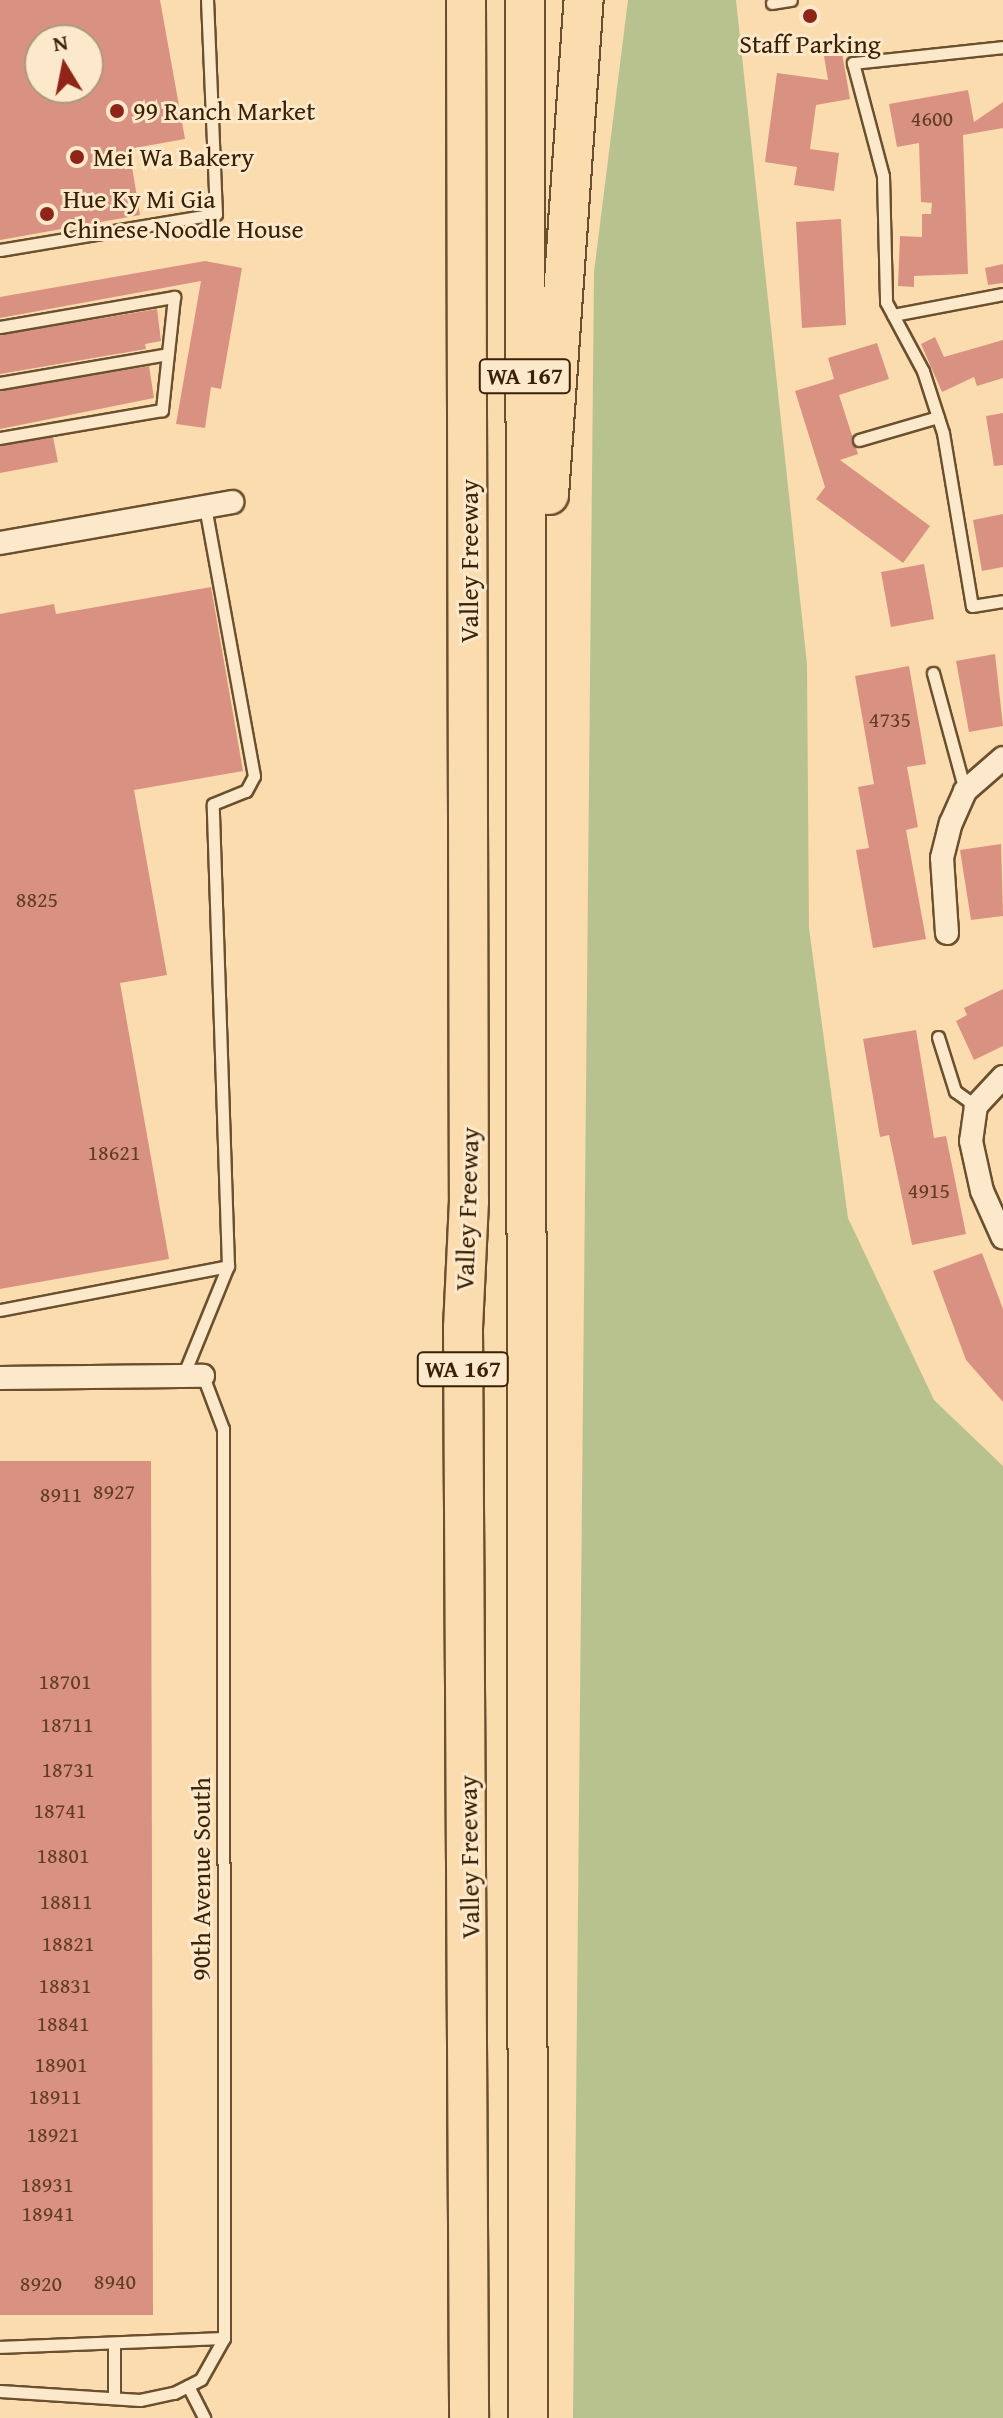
<!DOCTYPE html>
<style>
body{margin:0}
#map{position:relative;width:1003px;height:2418px;overflow:hidden;background:#fbdcae;font-family:"Gentium Book Plus",serif}
div>[style]{position:absolute}
.green>*{inset:0;background:#b8c28f}
.building>*{inset:0;background:#d99282}
.roads{filter:drop-shadow(2px 0 #6a502e) drop-shadow(-2px 0 #6a502e) drop-shadow(0 2px #6a502e) drop-shadow(0 -2px #6a502e)}
.service>*{height:11px;margin:-5.5px;padding:0 5.5px;transform-origin:5.5px;border-radius:5.5px;background:#fce8ca}
.minor>*{height:22px;margin:-11px;padding:0 11px;transform-origin:11px;border-radius:11px;background:#fce8ca}
.motorway>*{height:38px;margin:-19px;padding:0 19px;transform-origin:19px;border-radius:19px;background:#fbdcae}
.dots>*{width:22px;height:22px;translate:-50% -50%;box-sizing:border-box;border:4px solid #fce8ca;border-radius:50%}
span{translate:-50% -50%;white-space:nowrap;text-align:center;line-height:1.15;-webkit-text-stroke:6px #fce8ca;paint-order:stroke}
.number-label{font-size:22px;color:#623d24}
.number-label span{-webkit-text-stroke-width:0}
.shield-label span{padding:2px 6px;background:#fce8ca;border:2px solid;border-radius:6px;-webkit-text-stroke-width:0}
.shield-label{font-size:24px;color:#3a2104;font-weight:700}
.poi-label{font-size:26px;color:#3a2104}
.left{translate:0 -50%;text-align:left}
.street-label{font-size:26px;color:#3a2104}
.north{position:absolute;left:24px;top:24px;width:80px;height:80px;box-sizing:border-box;background:#fce8ca;border:2px solid #ae987b;border-radius:50%;rotate:350deg;font-size:22px;font-weight:700;line-height:32px;text-align:center;color:#3a2104}
.north::after{content:'';display:block;margin:auto;width:28px;height:36px;background:#8f2418;clip-path:polygon(50% 0,100% 100%,50% 72%,0 100%)}
</style>
<div id="map">
<div class="green">
<div style="clip-path:polygon(628px 0,736px 0,807px 664px,809px 928px,848px 1218px,934px 1400px,1003px 1466px,1003px 2418px,573px 2418px,594px 272px)"></div>
</div>
<div class="building">
<div style="clip-path:polygon(evenodd,0 0,160px 0,185px 139px,129px 149px,140px 215px,0 240px,0 0,40px 40px,88px 40px,88px 88px,40px 88px,40px 40px)"></div>
<div style="clip-path:polygon(842px 53px,850px 99px,816px 105px,810px 149px,839px 153px,834px 191px,794px 185px,797px 167px,765px 162px,777px 73px,828px 80px,824px 56px)"></div>
<div style="clip-path:polygon(968px 90px,974px 122px,1003px 102px,1003px 128px,963px 135px,968px 274px,914px 276px,914px 287px,898px 286px,900px 236px,922px 237px,922px 214px,931px 214px,932px 203px,921px 202px,919px 143px,897px 147px,889px 104px)"></div>
<div style="clip-path:polygon(841px 219px,846px 325px,802px 328px,796px 222px)"></div>
<div style="clip-path:polygon(205px 261px,242px 268px,221px 389px,211px 387px,205px 428px,176px 424px,201px 281px,0 318px,0 297px)"></div>
<div style="clip-path:polygon(1003px 264px,1003px 283px,988px 285px,985px 268px)"></div>
<div style="clip-path:polygon(157px 309px,161px 341px,145px 344px,146px 349px,0 374px,0 335px)"></div>
<div style="clip-path:polygon(935px 337px,944px 357px,1003px 340px,1003px 378px,977px 386px,974px 377px,942px 392px,921px 344px)"></div>
<div style="clip-path:polygon(877px 343px,889px 379px,839px 395px,858px 454px,840px 460px,930px 526px,903px 563px,816px 499px,825px 487px,795px 391px,834px 379px,828px 358px)"></div>
<div style="clip-path:polygon(149px 366px,154px 398px,0 429px,0 391px)"></div>
<div style="clip-path:polygon(1003px 413px,1003px 465px,994px 466px,986px 416px)"></div>
<div style="clip-path:polygon(53px 437px,58px 462px,0 473px,0 446px)"></div>
<div style="clip-path:polygon(1003px 514px,1003px 567px,982px 571px,973px 520px)"></div>
<div style="clip-path:polygon(924px 564px,934px 619px,891px 627px,881px 572px)"></div>
<div style="clip-path:polygon(211px 587px,243px 771px,134px 790px,167px 975px,120px 983px,169px 1259px,0 1289px,0 614px,54px 604px,56px 614px)"></div>
<div style="clip-path:polygon(995px 654px,1003px 726px,969px 732px,956px 661px)"></div>
<div style="clip-path:polygon(909px 666px,926px 764px,907px 767px,918px 827px,906px 830px,926px 939px,873px 948px,856px 850px,869px 848px,858px 787px,874px 784px,855px 676px)"></div>
<div style="clip-path:polygon(1001px 844px,1003px 916px,971px 920px,960px 850px)"></div>
<div style="clip-path:polygon(1003px 989px,1003px 1046px,974px 1060px,956px 1021px,967px 1015px,964px 1008px)"></div>
<div style="clip-path:polygon(916px 1030px,934px 1138px,946px 1136px,966px 1234px,912px 1245px,889px 1135px,880px 1137px,863px 1039px)"></div>
<div style="clip-path:polygon(982px 1253px,1003px 1309px,1003px 1402px,966px 1360px,933px 1271px)"></div>
<div style="clip-path:polygon(0 1461px,151px 1461px,153px 2315px,0 2315px)"></div>
</div>
<div class="roads">
<div class="service">
<div style="left:772px;top:3px;width:19px;rotate:-9deg"></div>
<div style="left:1003px;top:47px;width:151px;rotate:173.9deg"></div>
<div style="left:853px;top:63px;width:117px;rotate:75.1deg"></div>
<div style="left:883px;top:176px;width:126px;rotate:88.6deg"></div>
<div style="left:886px;top:302px;width:78px;rotate:61.8deg"></div>
<div style="left:923px;top:371px;width:65px;rotate:72.1deg"></div>
<div style="left:943px;top:433px;width:175px;rotate:80.5deg"></div>
<div style="left:972px;top:606px;width:31px;rotate:-9deg"></div>
<div style="left:0;top:250px;width:219px;rotate:-9.5deg"></div>
<div style="left:216px;top:214px;width:214px;rotate:-92.4deg"></div>
<div style="left:893px;top:315px;width:112px;rotate:-10.8deg"></div>
<div style="left:0;top:327px;width:177px;rotate:-9.8deg"></div>
<div style="left:174px;top:297px;width:114px;rotate:96.1deg"></div>
<div style="left:162px;top:410px;width:164px;rotate:170.2deg"></div>
<div style="left:0;top:383px;width:170px;rotate:-9.8deg"></div>
<div style="left:859px;top:440px;width:82px;rotate:-16.2deg"></div>
<div style="left:933px;top:673px;width:122px;rotate:74.8deg"></div>
<div style="left:938px;top:1037px;width:57px;rotate:72.5deg"></div>
<div style="left:955px;top:1091px;width:26px;rotate:36deg"></div>
<div style="left:0;top:1310px;width:232px;rotate:-10.9deg"></div>
<div style="left:228px;top:1266px;width:462px;rotate:-91.9deg"></div>
<div style="left:213px;top:804px;width:35px;rotate:-22deg"></div>
<div style="left:246px;top:791px;width:17px;rotate:-62deg"></div>
<div style="left:254px;top:776px;width:273px;rotate:-100.3deg"></div>
<div style="left:183px;top:1376px;width:119px;rotate:-67.8deg"></div>
<div style="left:0;top:2347px;width:224px;rotate:-2.3deg"></div>
<div style="left:188px;top:2386px;width:36px;rotate:63deg"></div>
<div style="left:0;top:2391px;width:140px;rotate:3.7deg"></div>
<div style="left:140px;top:2400px;width:35px;rotate:-12deg"></div>
<div style="left:174px;top:2393px;width:30px;rotate:-27deg"></div>
<div style="left:201px;top:2379px;width:47px;rotate:-60.7deg"></div>
<div style="left:224px;top:2338px;width:909px;rotate:-90.06deg"></div>
<div style="left:223px;top:1429px;width:57px;rotate:-110.7deg"></div>
<div style="left:114px;top:2398px;width:51px;rotate:-90deg"></div>
</div>
<div class="minor">
<div style="left:0;top:543px;width:236px;rotate:-10deg"></div>
<div style="left:947px;top:933px;width:75px;rotate:-93.8deg"></div>
<div style="left:942px;top:858px;width:36px;rotate:-76deg"></div>
<div style="left:951px;top:823px;width:35px;rotate:-66deg"></div>
<div style="left:965px;top:791px;width:50px;rotate:-41deg"></div>
<div style="left:1003px;top:1077px;width:40px;rotate:133deg"></div>
<div style="left:976px;top:1106px;width:35px;rotate:98deg"></div>
<div style="left:971px;top:1141px;width:51px;rotate:77.6deg"></div>
<div style="left:982px;top:1191px;width:51px;rotate:65.9deg"></div>
<div style="left:0;top:1378px;width:203px;rotate:-0.6deg"></div>
</div>
<div class="motorway">
<div style="left:466px;top:0;width:1201px;rotate:89.86deg"></div>
<div style="left:469px;top:1201px;width:127px;rotate:92.7deg"></div>
<div style="left:463px;top:1328px;width:1090px;rotate:89.68deg"></div>
<div style="left:525px;top:0;width:2418px;rotate:89.93deg"></div>
<div style="left:549px;top:495px;width:496px;rotate:-86deg"></div>
</div>
</div>
<div class="dots">
<div style="left:810px;top:16px;background:#8f2418"></div>
<div style="left:117px;top:111px;background:#8f2418"></div>
<div style="left:77px;top:157px;background:#8f2418"></div>
<div style="left:47px;top:214px;background:#8f2418"></div>
</div>
<div class="number-label">
<span style="left:932px;top:119px">4600</span>
<span style="left:890px;top:720px">4735</span>
<span style="left:37px;top:900px">8825</span>
<span style="left:114px;top:1153px">18621</span>
<span style="left:929px;top:1191px">4915</span>
<span style="left:114px;top:1492px">8927</span>
<span style="left:61px;top:1495px">8911</span>
<span style="left:65px;top:1682px">18701</span>
<span style="left:67px;top:1725px">18711</span>
<span style="left:68px;top:1770px">18731</span>
<span style="left:60px;top:1811px">18741</span>
<span style="left:63px;top:1856px">18801</span>
<span style="left:66px;top:1902px">18811</span>
<span style="left:68px;top:1944px">18821</span>
<span style="left:65px;top:1986px">18831</span>
<span style="left:63px;top:2024px">18841</span>
<span style="left:61px;top:2065px">18901</span>
<span style="left:55px;top:2097px">18911</span>
<span style="left:53px;top:2135px">18921</span>
<span style="left:47px;top:2185px">18931</span>
<span style="left:48px;top:2214px">18941</span>
<span style="left:115px;top:2282px">8940</span>
<span style="left:41px;top:2284px">8920</span>
</div>
<div class="shield-label">
<span style="left:525px;top:376px">WA 167</span>
<span style="left:463px;top:1369px">WA 167</span>
</div>
<div class="poi-label">
<span style="left:810px;top:44px">Staff Parking</span>
<span class="left" style="left:133px;top:111px">99 Ranch Market</span>
<span class="left" style="left:93px;top:157px">Mei Wa Bakery</span>
<span class="left" style="left:63px;top:214px">Hue Ky Mi Gia<br>Chinese Noodle House</span>
</div>
<div class="street-label">
<span style="left:469px;top:561px;rotate:-90deg">Valley Freeway</span>
<span style="left:467px;top:1209px;rotate:-88deg">Valley Freeway</span>
<span style="left:469px;top:1857px;rotate:-91deg">Valley Freeway</span>
<span style="left:201px;top:1879px;rotate:-90deg">90th Avenue South</span>
</div>
<div class="north">N</div>
</div>
